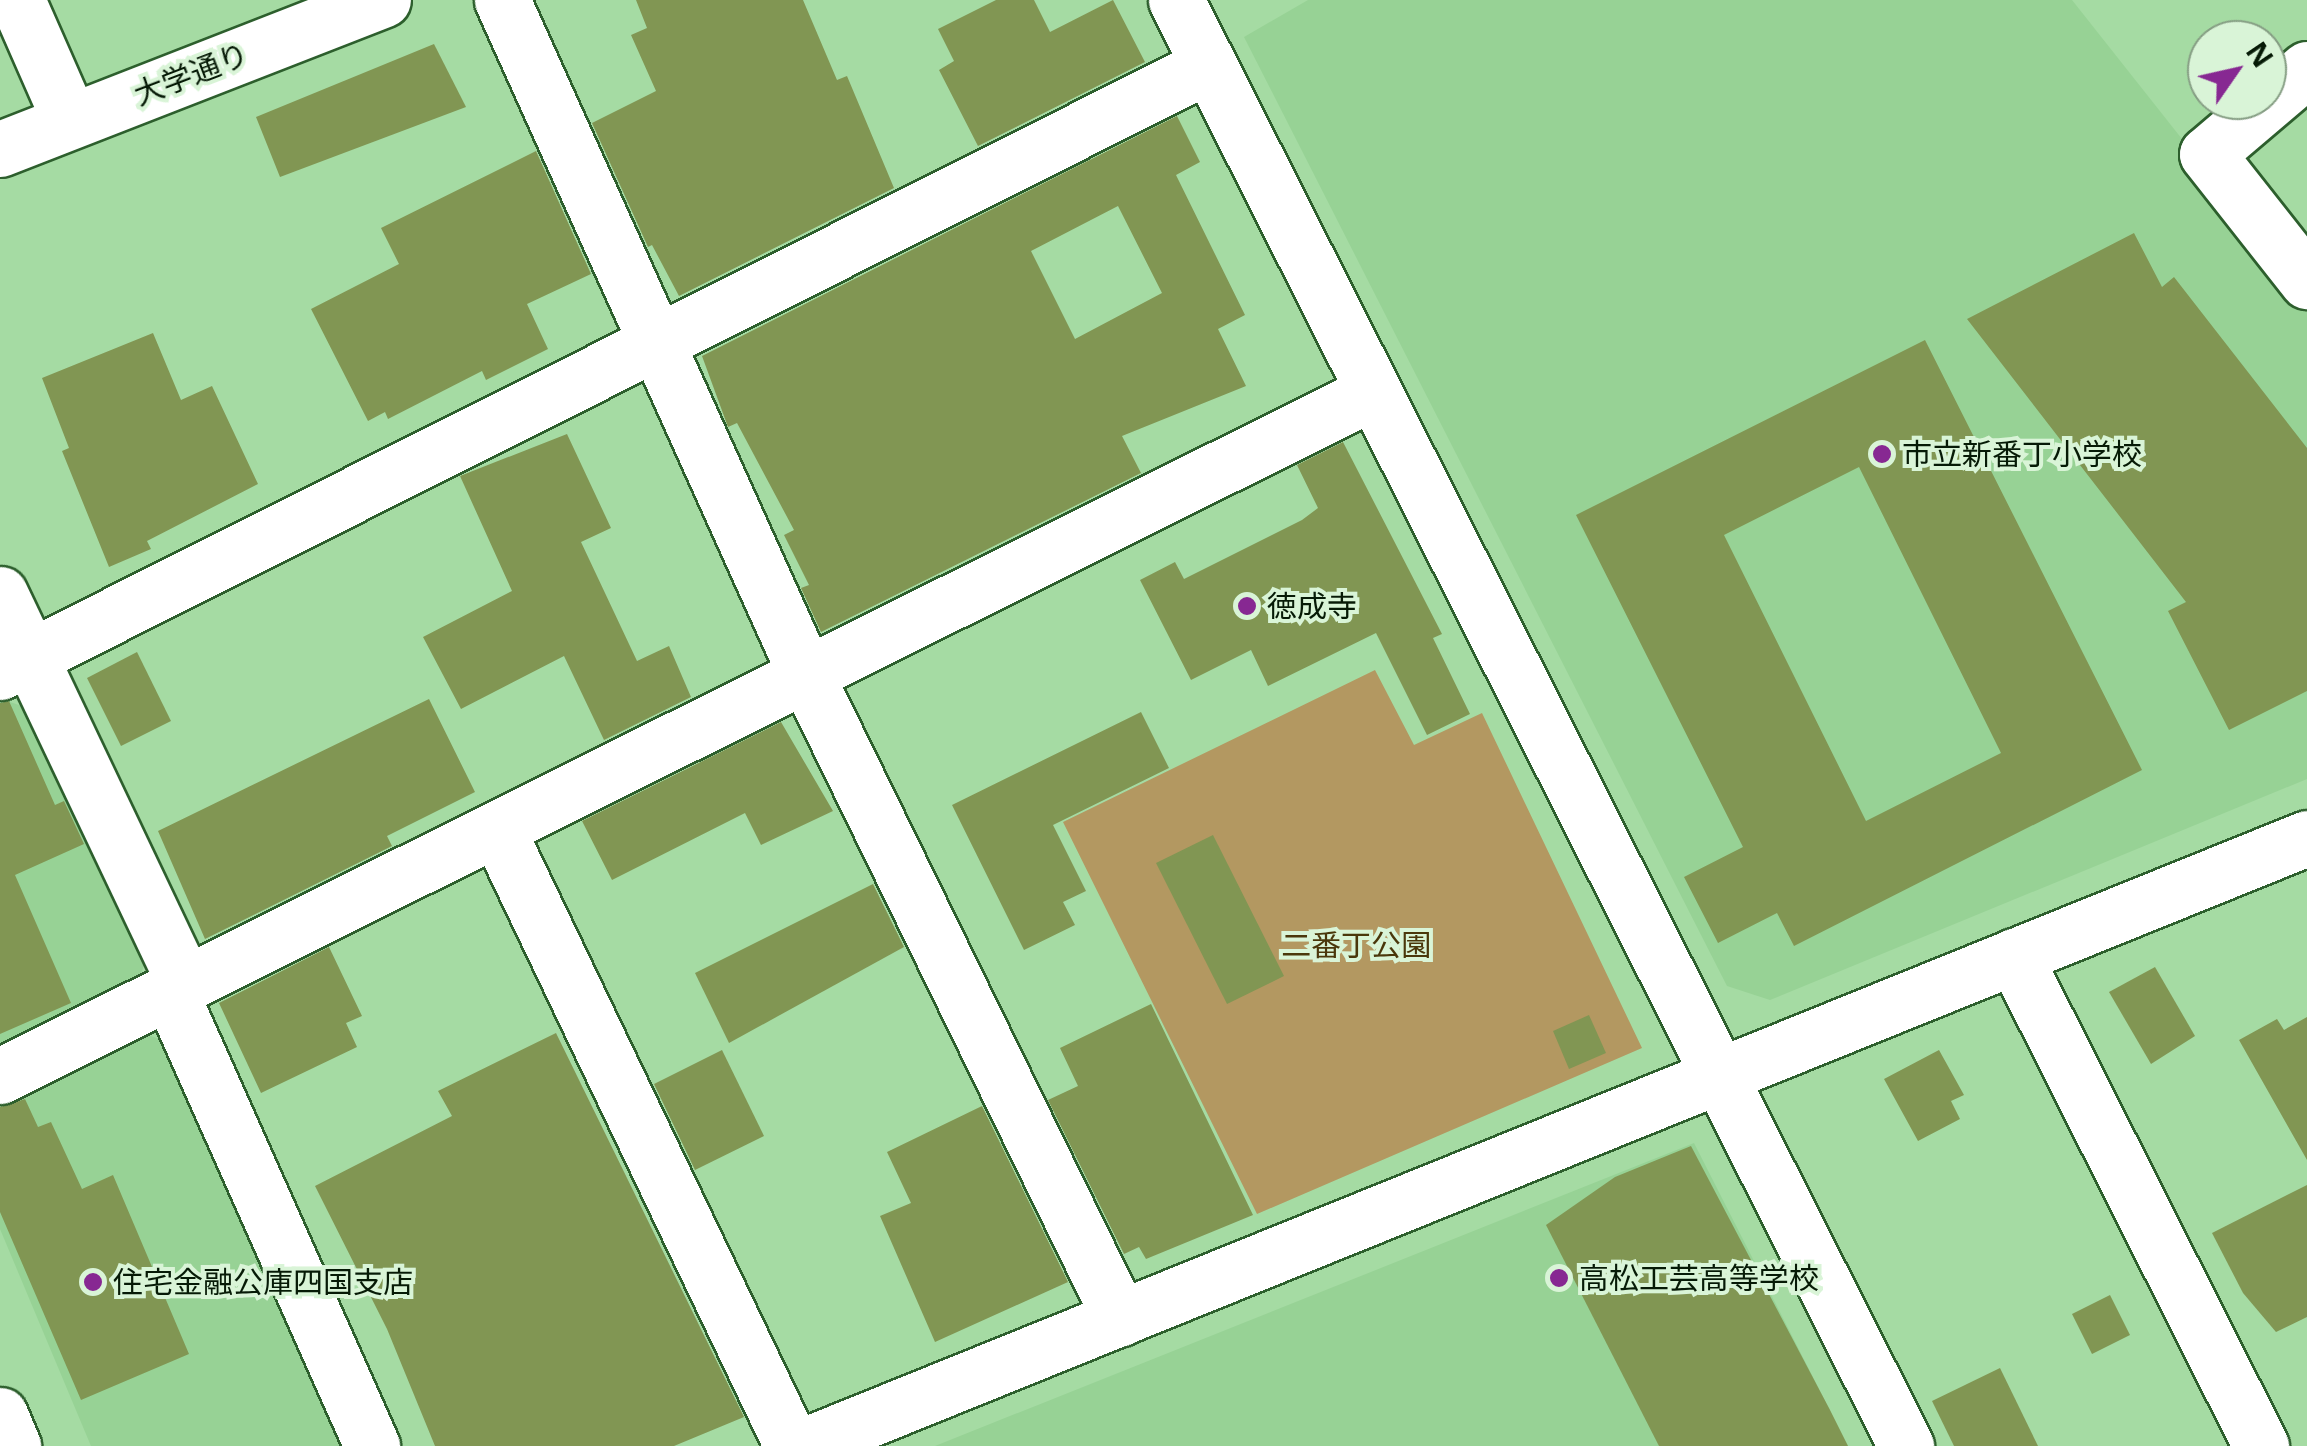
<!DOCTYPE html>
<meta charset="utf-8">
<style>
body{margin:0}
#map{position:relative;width:2307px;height:1446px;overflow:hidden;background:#a5dba3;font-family:"Noto Sans","Noto Sans JP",sans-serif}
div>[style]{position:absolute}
.built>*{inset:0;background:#97d295}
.green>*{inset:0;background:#b39861}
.building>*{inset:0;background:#819653}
.roads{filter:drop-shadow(2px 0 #2d5f2d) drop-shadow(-2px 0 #2d5f2d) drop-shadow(0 2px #2d5f2d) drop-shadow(0 -2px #2d5f2d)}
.minor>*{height:55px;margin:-27.5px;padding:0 27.5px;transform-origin:27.5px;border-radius:27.5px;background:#fff}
.dots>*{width:28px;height:28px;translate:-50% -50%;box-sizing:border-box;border:5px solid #d9f4d7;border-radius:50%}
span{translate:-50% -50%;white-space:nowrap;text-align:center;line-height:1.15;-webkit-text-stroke:8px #d9f4d7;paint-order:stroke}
.street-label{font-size:30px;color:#061a06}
.poi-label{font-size:30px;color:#061a06}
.left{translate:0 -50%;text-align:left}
.park-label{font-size:30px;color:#4a370b}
.north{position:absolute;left:2187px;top:20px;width:100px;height:100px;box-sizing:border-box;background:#d9f4d7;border:2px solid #859d83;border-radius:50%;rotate:56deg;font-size:28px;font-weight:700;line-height:40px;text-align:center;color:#061a06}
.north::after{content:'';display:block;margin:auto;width:35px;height:45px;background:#872892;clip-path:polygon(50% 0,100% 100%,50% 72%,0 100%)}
</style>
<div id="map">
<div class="built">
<div style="clip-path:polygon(1308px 0,2072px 0,2307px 297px,2307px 779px,1770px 1000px,1727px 986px,1244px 37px)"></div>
<div style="clip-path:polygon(10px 702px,34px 710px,149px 950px,139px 980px,0 1048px,0 707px)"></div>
<div style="clip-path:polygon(141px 1032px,164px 1041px,351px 1446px,91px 1446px,0 1229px,0 1104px)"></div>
<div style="clip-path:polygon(1694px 1143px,1848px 1446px,935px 1446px)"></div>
</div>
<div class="green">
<div style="clip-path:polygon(1375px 670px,1414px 745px,1482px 713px,1642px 1048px,1257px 1214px,1063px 822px)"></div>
</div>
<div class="building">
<div style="clip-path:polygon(636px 0,803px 0,837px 80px,847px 76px,894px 188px,679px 296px,652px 245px,648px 247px,592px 123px,656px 91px,631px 35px,647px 28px)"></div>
<div style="clip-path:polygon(996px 0,1034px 0,1050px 32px,1113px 0,1145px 62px,978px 146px,939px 70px,954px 61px,938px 29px)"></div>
<div style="clip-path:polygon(434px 44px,466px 107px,280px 177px,256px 117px)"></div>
<div style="clip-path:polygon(evenodd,1177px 116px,1200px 162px,1176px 175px,1245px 315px,1218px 329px,1246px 386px,1122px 436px,1141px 473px,821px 632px,801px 588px,809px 585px,784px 535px,794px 530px,737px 423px,728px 427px,702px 356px,1177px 116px,1118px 206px,1162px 293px,1075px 339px,1031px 251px,1118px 206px)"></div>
<div style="clip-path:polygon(536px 151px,591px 274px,527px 304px,548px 349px,486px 380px,482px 371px,388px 419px,385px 412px,368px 421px,311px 309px,399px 264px,381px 228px)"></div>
<div style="clip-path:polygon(2134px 233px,2162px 287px,2174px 277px,2307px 448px,2307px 691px,2229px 730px,2168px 611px,2186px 602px,1967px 319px)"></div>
<div style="clip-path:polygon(153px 333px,181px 400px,212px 386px,258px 484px,147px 541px,151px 549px,109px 567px,62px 451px,69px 448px,42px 378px)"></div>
<div style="clip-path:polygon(evenodd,1925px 340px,2142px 770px,1794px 946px,1777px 913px,1718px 943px,1684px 877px,1743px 847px,1576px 515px,1925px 340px,1859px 467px,2001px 753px,1866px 821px,1724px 535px,1859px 467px)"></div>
<div style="clip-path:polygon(567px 434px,611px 528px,581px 542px,637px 661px,669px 646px,691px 697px,604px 740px,564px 656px,461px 709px,423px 637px,512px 591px,460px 476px)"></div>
<div style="clip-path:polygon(1343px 442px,1442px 634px,1433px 638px,1470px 714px,1427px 735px,1376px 633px,1268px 686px,1251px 650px,1191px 680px,1140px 580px,1175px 562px,1184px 579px,1302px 520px,1318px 508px,1297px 465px)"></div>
<div style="clip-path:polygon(137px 652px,171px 721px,121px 746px,87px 678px)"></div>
<div style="clip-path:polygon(429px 699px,475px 792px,387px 836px,392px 846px,205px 939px,158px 831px)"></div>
<div style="clip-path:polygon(9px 701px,55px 805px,64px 801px,84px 844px,15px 875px,71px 1003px,0 1034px,0 703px)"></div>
<div style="clip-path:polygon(1141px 712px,1169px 768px,1053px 825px,1086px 891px,1063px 902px,1075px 925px,1024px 950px,952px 805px)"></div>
<div style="clip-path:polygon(781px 722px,833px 811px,761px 845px,745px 813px,612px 880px,582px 821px)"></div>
<div style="clip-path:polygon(1213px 835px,1284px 976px,1227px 1004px,1156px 863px)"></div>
<div style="clip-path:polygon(873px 884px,904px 947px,729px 1043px,695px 973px)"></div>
<div style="clip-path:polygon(329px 947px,362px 1016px,346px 1023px,357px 1047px,261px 1093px,219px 1003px)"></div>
<div style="clip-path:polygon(2155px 967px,2195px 1036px,2151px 1064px,2109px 992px)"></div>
<div style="clip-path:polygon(1151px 1004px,1253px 1215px,1146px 1259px,1139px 1247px,1124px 1254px,1048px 1100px,1078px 1086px,1060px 1048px)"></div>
<div style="clip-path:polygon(1589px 1015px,1606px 1053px,1569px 1069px,1553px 1031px)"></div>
<div style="clip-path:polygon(2307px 1017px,2307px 1160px,2239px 1040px,2277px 1019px,2284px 1030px)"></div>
<div style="clip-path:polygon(556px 1033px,744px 1417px,674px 1446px,435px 1446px,387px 1329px,315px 1186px,452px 1116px,438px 1091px)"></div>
<div style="clip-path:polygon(722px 1050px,764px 1136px,695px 1170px,654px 1084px)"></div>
<div style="clip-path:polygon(1939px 1050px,1964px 1095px,1951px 1101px,1960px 1119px,1918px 1141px,1884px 1079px)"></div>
<div style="clip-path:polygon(25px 1099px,38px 1127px,51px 1122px,82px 1189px,113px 1175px,189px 1354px,81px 1400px,0 1212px,0 1107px)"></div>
<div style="clip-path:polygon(982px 1106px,1068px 1282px,935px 1342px,880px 1216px,911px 1203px,887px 1152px)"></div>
<div style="clip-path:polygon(1691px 1146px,1830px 1410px,1848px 1446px,1659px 1446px,1546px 1225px,1615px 1177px)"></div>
<div style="clip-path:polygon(2307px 1185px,2307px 1317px,2276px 1332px,2243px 1293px,2212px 1233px)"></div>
<div style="clip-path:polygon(2110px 1295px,2130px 1335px,2092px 1354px,2072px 1314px)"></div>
<div style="clip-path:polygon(2000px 1368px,2038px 1446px,1954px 1446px,1932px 1401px)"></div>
</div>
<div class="roads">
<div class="minor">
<div style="left:17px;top:0;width:132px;rotate:66.3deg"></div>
<div style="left:502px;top:0;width:740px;rotate:65.75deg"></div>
<div style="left:806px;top:675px;width:716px;rotate:63.97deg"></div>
<div style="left:1176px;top:0;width:1620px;rotate:63.21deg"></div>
<div style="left:2307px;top:69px;width:131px;rotate:139.6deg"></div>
<div style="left:2207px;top:154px;width:162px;rotate:51.8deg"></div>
<div style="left:0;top:149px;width:411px;rotate:-21.3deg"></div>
<div style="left:0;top:594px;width:432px;rotate:64.6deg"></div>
<div style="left:0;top:672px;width:1353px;rotate:-26.66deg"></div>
<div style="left:497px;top:829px;width:684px;rotate:64.45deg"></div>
<div style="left:2014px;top:956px;width:549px;rotate:63.25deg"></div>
<div style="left:170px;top:992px;width:497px;rotate:66deg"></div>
<div style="left:0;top:1076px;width:1534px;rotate:-26.48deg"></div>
<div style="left:0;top:1415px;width:34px;rotate:67deg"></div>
<div style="left:803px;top:1446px;width:1622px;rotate:-22.01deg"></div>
</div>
</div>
<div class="dots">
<div style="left:1882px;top:454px;background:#872892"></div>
<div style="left:1247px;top:606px;background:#872892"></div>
<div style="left:1559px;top:1278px;background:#872892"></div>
<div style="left:93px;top:1282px;background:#872892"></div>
</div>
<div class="street-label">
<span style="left:191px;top:74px;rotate:-21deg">大学通り</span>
</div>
<div class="poi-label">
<span class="left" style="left:1902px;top:454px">市立新番丁小学校</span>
<span class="left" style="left:1267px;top:606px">徳成寺</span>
<span class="left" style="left:1579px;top:1278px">高松工芸高等学校</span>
<span class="left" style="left:113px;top:1282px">住宅金融公庫四国支店</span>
</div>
<div class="park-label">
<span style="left:1356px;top:945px">二番丁公園</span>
</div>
<div class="north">N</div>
</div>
